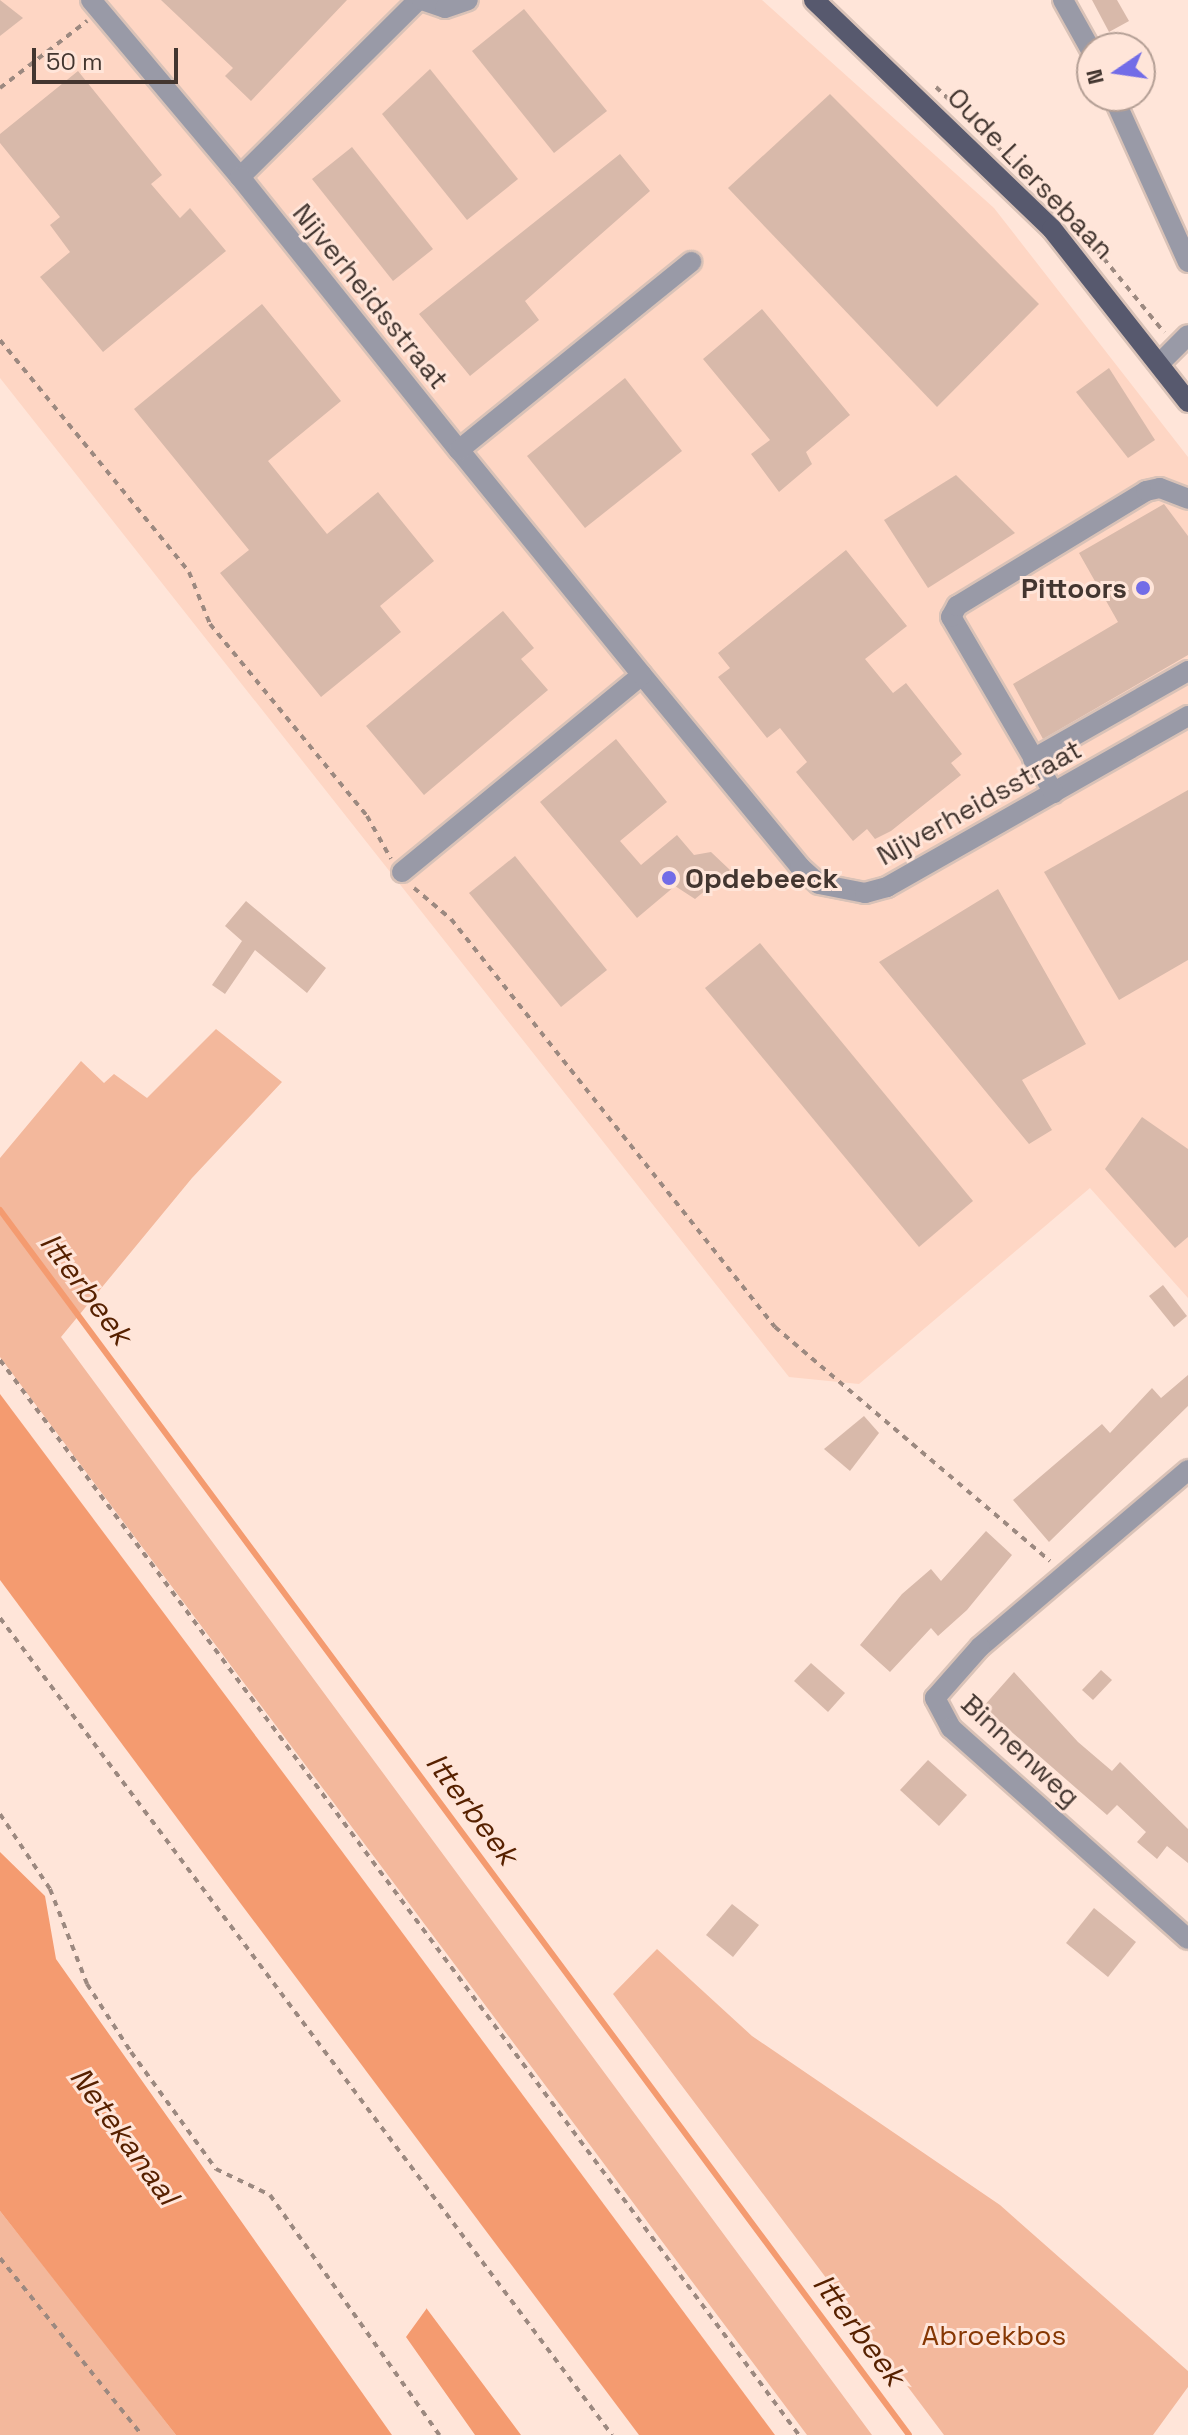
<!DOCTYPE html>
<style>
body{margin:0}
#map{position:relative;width:1188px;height:2435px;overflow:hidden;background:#ffe5d9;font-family:"Space Grotesk",sans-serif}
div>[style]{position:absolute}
.built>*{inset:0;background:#fed6c4}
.green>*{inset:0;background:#f3b89c}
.water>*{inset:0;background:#f49b70}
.stream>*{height:6px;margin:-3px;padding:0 3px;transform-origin:3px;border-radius:3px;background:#f49b70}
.building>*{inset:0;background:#d8b9aa}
.path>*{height:4px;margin-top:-2px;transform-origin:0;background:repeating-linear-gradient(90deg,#9c8980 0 6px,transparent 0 12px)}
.roads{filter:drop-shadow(2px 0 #d9c2b7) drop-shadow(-2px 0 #d9c2b7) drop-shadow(0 2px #d9c2b7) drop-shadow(0 -2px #d9c2b7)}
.minor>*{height:20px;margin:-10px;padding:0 10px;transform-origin:10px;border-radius:10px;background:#999aa7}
.major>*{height:20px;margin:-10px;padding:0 10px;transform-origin:10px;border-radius:10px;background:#57596e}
.dots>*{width:22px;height:22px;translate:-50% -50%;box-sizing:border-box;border:4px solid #ffe5d9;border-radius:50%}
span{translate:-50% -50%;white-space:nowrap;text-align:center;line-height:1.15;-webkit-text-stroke:6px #ffe5d9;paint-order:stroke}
.street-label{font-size:28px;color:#433630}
.poi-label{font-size:28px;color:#433630;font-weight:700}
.right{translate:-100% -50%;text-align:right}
.left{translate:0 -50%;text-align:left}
.park-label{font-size:28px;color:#863703}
.water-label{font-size:30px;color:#572100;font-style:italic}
.north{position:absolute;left:1076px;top:32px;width:80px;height:80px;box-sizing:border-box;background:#ffe5d9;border:2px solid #b49f95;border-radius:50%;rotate:257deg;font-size:22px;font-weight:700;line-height:32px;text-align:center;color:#433630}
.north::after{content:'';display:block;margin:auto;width:28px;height:36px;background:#726ce7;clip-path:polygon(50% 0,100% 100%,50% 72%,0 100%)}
.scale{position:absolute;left:32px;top:48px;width:146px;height:36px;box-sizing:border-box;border:4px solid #433630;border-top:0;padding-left:10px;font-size:24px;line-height:28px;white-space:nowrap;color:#433630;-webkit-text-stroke:6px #ffe5d9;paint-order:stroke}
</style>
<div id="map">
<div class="built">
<div style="clip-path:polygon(0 0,762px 0,994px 208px,1188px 457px,1188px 1298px,1090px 1188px,859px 1384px,789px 1377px,0 378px)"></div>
</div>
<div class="green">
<div style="clip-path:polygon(216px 1029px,282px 1082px,192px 1178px,61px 1337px,872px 2435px,807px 2435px,0 1357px,0 1158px,81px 1061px,104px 1083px,114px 1074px,147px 1098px)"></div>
<div style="clip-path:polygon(657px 1949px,752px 2036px,1000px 2205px,1188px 2371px,1188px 2387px,1153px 2435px,944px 2435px,613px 1994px)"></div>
<div style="clip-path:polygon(0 2211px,93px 2328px,176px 2435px,0 2435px)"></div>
</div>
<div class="water">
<div style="clip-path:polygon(0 1394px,341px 1850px,775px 2435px,639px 2435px,241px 1904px,0 1580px)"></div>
<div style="clip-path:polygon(0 1852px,45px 1896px,56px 1959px,392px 2435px,176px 2435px,0 2211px)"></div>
<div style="clip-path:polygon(427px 2308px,427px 2309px,521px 2435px,475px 2435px,406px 2337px)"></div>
</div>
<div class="stream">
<div style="left:0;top:1210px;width:1525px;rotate:53.42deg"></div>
</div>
<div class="building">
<div style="clip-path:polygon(0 0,23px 18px,0 36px)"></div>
<div style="clip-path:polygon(161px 0,347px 0,251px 101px,225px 76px,233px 68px)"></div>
<div style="clip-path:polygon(1092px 0,1117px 0,1129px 21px,1109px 32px)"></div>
<div style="clip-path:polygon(524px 9px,607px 111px,554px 153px,472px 51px)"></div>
<div style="clip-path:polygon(430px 69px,518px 179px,467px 220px,382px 114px)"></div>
<div style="clip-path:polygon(78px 71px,162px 175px,151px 184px,180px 218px,190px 208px,226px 251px,103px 352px,40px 277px,70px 252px,50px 225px,60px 217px,0 143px,0 134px)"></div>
<div style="clip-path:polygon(830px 94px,1039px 304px,937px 407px,728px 188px)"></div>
<div style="clip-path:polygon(352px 147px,433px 249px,393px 281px,312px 179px)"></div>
<div style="clip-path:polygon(620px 154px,650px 191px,525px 301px,539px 320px,470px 376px,419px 314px)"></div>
<div style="clip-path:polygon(262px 304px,341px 401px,268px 461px,327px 534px,378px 492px,434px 561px,380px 606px,401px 632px,321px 697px,220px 573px,249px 550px,134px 409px)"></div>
<div style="clip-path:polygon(762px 309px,850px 415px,806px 452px,812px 464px,779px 492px,751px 454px,770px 440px,703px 359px)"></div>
<div style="clip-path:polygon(1109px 368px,1155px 440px,1128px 458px,1076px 392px)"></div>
<div style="clip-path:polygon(625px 378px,682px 451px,585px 528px,527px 456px)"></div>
<div style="clip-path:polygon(956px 475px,1015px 533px,928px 588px,884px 520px)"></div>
<div style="clip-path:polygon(1164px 504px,1188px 536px,1188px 655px,1043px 739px,1013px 684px,1118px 622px,1079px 553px)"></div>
<div style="clip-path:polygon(846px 550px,907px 626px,865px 659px,893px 693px,906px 683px,962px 754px,951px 763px,961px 775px,891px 831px,875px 839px,867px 829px,853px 841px,796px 772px,807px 762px,780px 728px,767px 738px,718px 677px,730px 668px,718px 653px)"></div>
<div style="clip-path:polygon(503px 611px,534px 648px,521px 659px,548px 690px,424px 795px,366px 726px)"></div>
<div style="clip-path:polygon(616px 739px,667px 802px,620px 841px,641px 865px,677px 835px,694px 855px,711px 852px,730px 870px,695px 899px,675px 886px,637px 918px,540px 802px)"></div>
<div style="clip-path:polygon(1188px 790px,1188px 960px,1119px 1000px,1044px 872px)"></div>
<div style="clip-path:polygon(515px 856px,607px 970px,561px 1007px,469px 893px)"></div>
<div style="clip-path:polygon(998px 889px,1086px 1044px,1022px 1080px,1052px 1130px,1029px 1144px,879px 962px)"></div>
<div style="clip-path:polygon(246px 901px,326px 968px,307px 993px,255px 950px,225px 994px,212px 985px,242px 941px,225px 926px)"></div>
<div style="clip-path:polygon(760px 943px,973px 1201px,919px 1247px,705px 988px)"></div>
<div style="clip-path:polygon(1142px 1117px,1188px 1149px,1188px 1237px,1175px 1248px,1105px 1169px)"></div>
<div style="clip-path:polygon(1163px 1285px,1187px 1316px,1174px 1327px,1149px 1296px)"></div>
<div style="clip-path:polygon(1188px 1375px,1188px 1406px,1049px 1542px,1013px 1500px,1102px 1424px,1110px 1433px,1152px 1388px,1161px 1398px)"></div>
<div style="clip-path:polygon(864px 1416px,879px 1433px,850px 1471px,824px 1449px)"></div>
<div style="clip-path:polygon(986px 1531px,1012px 1555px,967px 1610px,938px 1636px,931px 1628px,890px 1672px,860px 1645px,902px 1594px,931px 1569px,941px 1581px)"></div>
<div style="clip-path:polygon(811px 1663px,845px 1693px,828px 1712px,794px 1681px)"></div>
<div style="clip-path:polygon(1101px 1670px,1112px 1680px,1093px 1700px,1082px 1690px)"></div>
<div style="clip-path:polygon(1014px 1672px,1078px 1742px,1112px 1771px,1120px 1762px,1188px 1829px,1188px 1863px,1167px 1846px,1157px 1859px,1137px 1842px,1146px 1832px,1117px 1805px,1107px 1815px,983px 1707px)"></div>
<div style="clip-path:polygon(928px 1760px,967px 1795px,939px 1826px,900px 1790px)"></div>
<div style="clip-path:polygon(732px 1904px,759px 1925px,733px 1957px,706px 1935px)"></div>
<div style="clip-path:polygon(1094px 1908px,1136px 1942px,1108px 1977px,1066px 1943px)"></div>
</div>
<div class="path">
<div style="left:936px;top:87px;width:155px;rotate:44.2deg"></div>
<div style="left:0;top:88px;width:110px;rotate:-37.6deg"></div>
<div style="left:1073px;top:221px;width:144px;rotate:50.7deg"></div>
<div style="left:0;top:340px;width:299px;rotate:50.8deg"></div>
<div style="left:189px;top:572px;width:56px;rotate:68deg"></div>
<div style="left:210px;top:624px;width:248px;rotate:50.7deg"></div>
<div style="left:367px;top:816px;width:49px;rotate:60.8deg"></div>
<div style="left:414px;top:888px;width:48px;rotate:40deg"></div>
<div style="left:451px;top:919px;width:521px;rotate:51.55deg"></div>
<div style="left:775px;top:1327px;width:361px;rotate:40.4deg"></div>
<div style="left:0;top:1360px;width:1339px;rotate:53.38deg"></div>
<div style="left:0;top:1618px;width:1021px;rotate:53.16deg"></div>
<div style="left:0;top:1814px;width:90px;rotate:56.3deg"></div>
<div style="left:50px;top:1889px;width:102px;rotate:68.7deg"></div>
<div style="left:87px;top:1984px;width:81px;rotate:57.1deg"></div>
<div style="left:131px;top:2052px;width:145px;rotate:54deg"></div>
<div style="left:216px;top:2169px;width:60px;rotate:25.7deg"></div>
<div style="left:270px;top:2195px;width:294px;rotate:54.8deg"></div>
<div style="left:0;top:2258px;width:227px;rotate:51.3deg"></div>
</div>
<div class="roads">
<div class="minor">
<div style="left:91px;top:0;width:231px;rotate:49.9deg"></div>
<div style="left:240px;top:177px;width:251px;rotate:-44.8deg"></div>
<div style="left:422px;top:0;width:24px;rotate:19deg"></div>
<div style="left:445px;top:8px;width:24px;rotate:-19deg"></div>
<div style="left:1063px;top:0;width:60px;rotate:60.9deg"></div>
<div style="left:1113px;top:96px;width:182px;rotate:65.7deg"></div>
<div style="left:240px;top:177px;width:350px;rotate:51.3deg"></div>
<div style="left:1161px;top:362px;width:38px;rotate:-45deg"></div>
<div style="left:642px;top:675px;width:249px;rotate:50.5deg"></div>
<div style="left:800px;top:867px;width:25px;rotate:42deg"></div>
<div style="left:819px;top:884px;width:47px;rotate:11.1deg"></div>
<div style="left:865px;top:893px;width:23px;rotate:-15deg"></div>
<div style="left:887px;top:887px;width:346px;rotate:-29.6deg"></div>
<div style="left:1033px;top:759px;width:178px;rotate:-29.6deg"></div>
<div style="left:1054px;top:793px;width:204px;rotate:-120.3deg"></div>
<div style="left:951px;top:617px;width:13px;rotate:-61deg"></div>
<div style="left:957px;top:606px;width:221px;rotate:-31.3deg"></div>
<div style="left:1146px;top:491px;width:14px;rotate:-12deg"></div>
<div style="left:1160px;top:488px;width:30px;rotate:21deg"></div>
<div style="left:402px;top:872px;width:310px;rotate:-39.4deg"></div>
<div style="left:642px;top:675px;width:290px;rotate:-129.1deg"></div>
<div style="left:459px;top:450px;width:299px;rotate:-39deg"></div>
<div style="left:1188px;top:1470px;width:273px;rotate:139.6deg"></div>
<div style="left:980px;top:1647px;width:68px;rotate:131.4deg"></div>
<div style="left:935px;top:1698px;width:34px;rotate:62deg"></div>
<div style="left:951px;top:1728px;width:317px;rotate:41.7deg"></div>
</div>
<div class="major">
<div style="left:814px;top:0;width:330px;rotate:43.9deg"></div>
<div style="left:1052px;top:229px;width:220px;rotate:51.8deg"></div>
</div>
</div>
<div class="dots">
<div style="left:1143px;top:588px;background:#726ce7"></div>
<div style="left:669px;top:878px;background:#726ce7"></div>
</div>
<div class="street-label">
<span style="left:1031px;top:173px;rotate:46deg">Oude Liersebaan</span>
<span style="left:371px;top:296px;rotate:51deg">Nijverheidsstraat</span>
<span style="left:979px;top:802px;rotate:-29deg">Nijverheidsstraat</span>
<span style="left:1021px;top:1750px;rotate:43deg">Binnenweg</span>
</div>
<div class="poi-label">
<span class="right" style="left:1127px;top:588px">Pittoors</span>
<span class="left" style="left:685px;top:878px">Opdebeeck</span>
</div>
<div class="park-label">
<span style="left:994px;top:2335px">Abroekbos</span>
</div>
<div class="water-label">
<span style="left:86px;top:1289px;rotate:53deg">Itterbeek</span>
<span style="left:472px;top:1809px;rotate:53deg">Itterbeek</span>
<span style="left:124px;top:2136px;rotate:54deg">Netekanaal</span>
<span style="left:859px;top:2330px;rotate:53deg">Itterbeek</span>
</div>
<div class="north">N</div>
<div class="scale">50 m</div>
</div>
